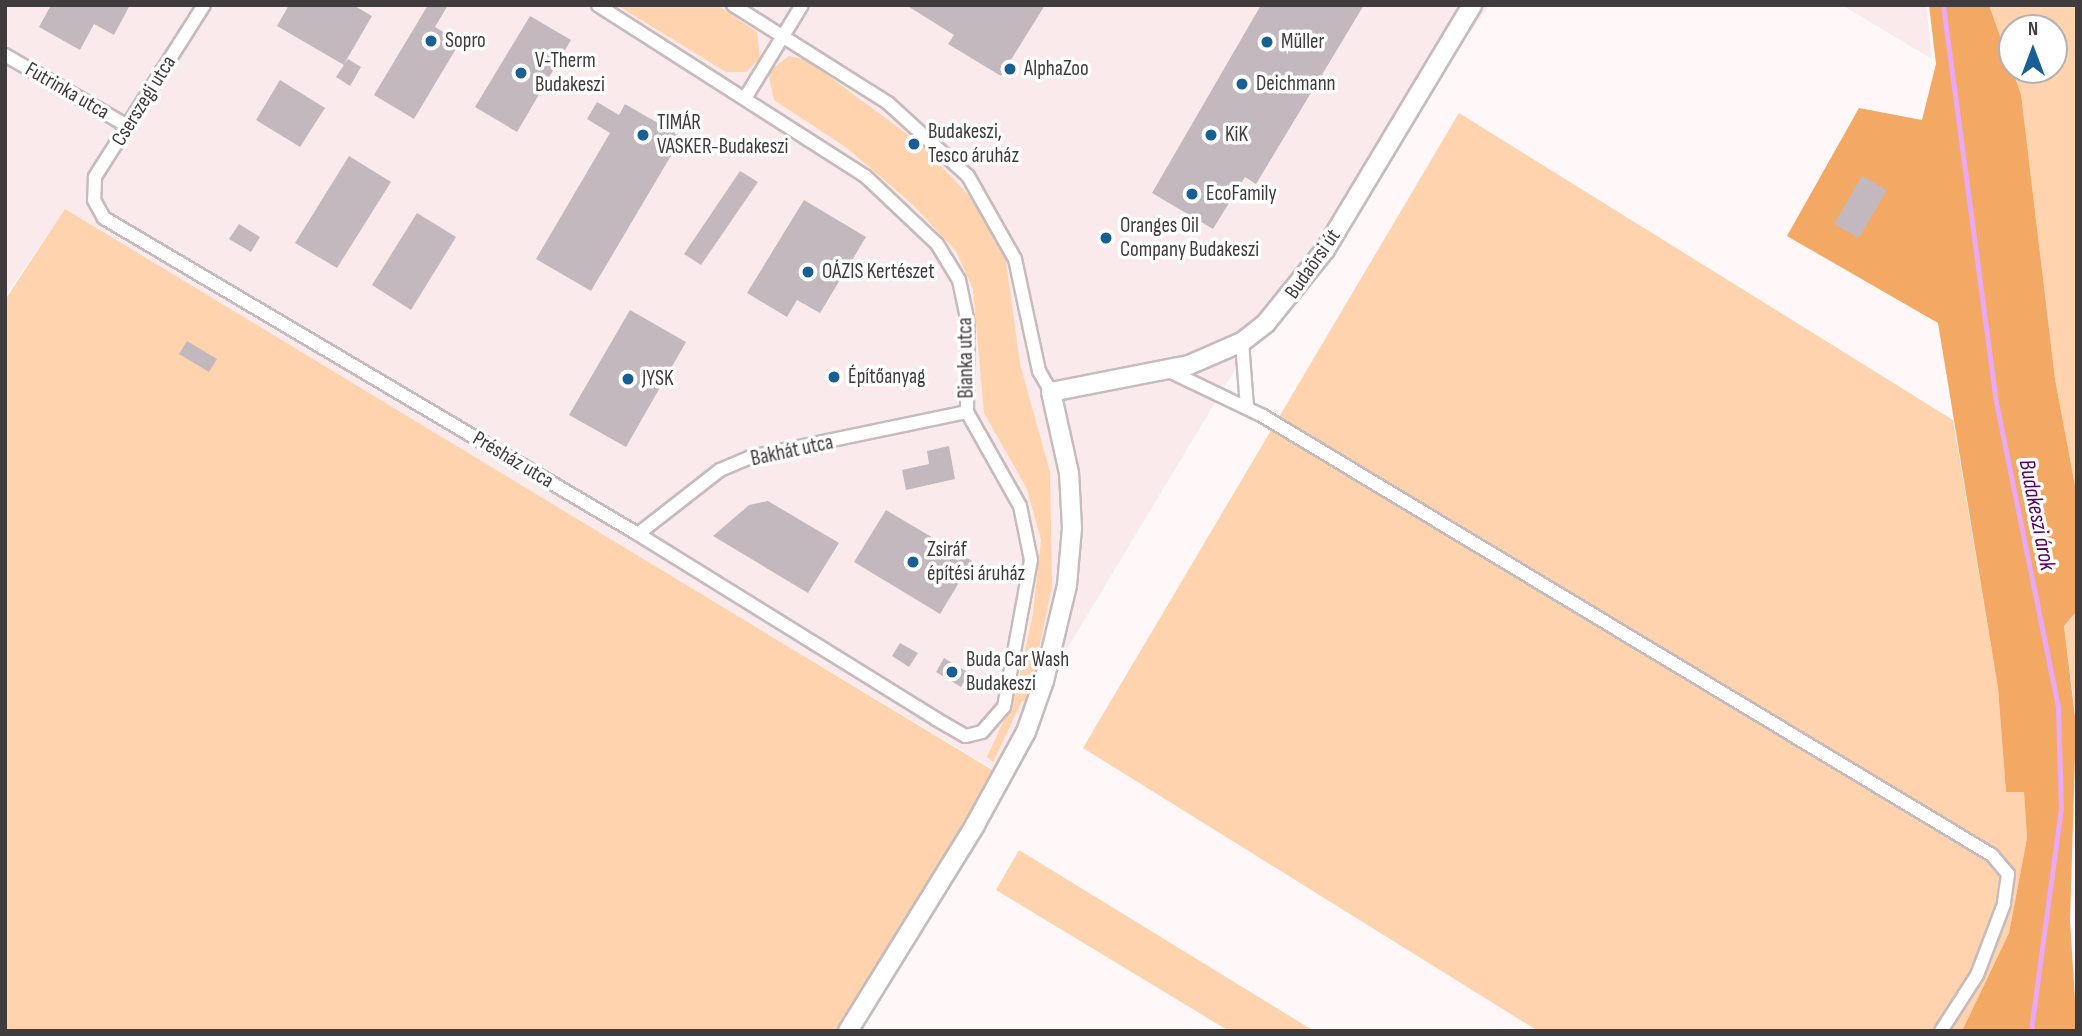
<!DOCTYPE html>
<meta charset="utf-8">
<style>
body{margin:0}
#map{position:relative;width:2082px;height:1036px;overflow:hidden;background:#fff7f8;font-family:"Sofia Sans Condensed",sans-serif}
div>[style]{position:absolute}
.built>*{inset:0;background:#fbeaeb}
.green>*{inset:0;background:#fed3ad}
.forest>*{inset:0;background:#f3a863}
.stream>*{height:5px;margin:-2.5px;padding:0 2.5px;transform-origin:2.5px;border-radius:2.5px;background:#e9a9f4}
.building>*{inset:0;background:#c2b8bd}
.roads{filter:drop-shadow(2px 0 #c7bbbc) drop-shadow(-2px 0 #c7bbbc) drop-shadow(0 2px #c7bbbc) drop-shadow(0 -2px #c7bbbc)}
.minor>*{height:12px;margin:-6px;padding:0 6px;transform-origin:6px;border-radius:6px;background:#fff}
.secondary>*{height:18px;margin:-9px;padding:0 9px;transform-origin:9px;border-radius:9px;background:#fff}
.dots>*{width:19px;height:19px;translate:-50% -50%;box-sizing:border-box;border:4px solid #fff;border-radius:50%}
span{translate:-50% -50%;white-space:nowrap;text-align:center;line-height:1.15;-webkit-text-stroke:7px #fff;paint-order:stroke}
.poi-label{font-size:21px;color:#403b3c}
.left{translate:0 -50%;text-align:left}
.street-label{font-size:21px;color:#403b3c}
.water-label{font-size:23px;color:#560362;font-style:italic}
.frame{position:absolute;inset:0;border:7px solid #403b3c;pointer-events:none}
.north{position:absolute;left:1998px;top:14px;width:70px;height:70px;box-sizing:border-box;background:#fff;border:2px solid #b3b1b1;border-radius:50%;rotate:0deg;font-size:19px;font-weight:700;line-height:28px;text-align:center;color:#403b3c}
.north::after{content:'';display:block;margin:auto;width:24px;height:32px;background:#185f93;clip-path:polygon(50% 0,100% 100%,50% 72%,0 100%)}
</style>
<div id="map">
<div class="built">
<div style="clip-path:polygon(5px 5px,1490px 5px,1290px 278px,994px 770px,65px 210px,5px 296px)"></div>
<div style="clip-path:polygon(1842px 5px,1926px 5px,1932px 59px)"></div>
</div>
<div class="green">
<div style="clip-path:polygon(617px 5px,717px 5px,757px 32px,760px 58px,746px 72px,726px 72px)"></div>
<div style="clip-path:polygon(1989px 5px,2077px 5px,2077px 496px,2055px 379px,2021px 94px,2013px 70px,2054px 70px,2054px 28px,2012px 28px,2012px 68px)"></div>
<div style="clip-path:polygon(789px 56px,807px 60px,918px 142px,976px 203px,1005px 254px,1020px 364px,1050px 472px,1052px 586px,1028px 702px,1022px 701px,993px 762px,987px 757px,1015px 696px,1033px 613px,1041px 540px,1027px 489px,984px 413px,973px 289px,956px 251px,912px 204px,847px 148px,774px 100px,768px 72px)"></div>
<div style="clip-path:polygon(1459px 113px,1953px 420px,1998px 688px,2006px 791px,2024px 791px,2027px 838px,2009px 933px,1962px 1031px,1538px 1031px,1083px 748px)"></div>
<div style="clip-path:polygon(65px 209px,994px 771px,841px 1031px,5px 1031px,5px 300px)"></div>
<div style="clip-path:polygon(2077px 611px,2077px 725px,2064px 626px)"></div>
<div style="clip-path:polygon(1019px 850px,1314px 1031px,1229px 1031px,996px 890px)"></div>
</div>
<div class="forest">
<div style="clip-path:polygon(1929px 5px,1989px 5px,2021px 94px,2055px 379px,2077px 496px,2077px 611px,2064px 626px,2076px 725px,2070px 921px,2077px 1031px,1962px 1031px,2009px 933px,2027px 838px,2024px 792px,2006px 792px,1998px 688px,1938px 323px,1787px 236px,1859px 108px,1922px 120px,1936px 64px)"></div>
</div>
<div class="stream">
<div style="left:1943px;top:5px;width:401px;rotate:82.4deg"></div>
<div style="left:1996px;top:402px;width:312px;rotate:78.5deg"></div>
<div style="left:2058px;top:708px;width:100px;rotate:88.3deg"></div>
<div style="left:2061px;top:808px;width:225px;rotate:97.7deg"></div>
</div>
<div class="building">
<div style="clip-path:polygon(51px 5px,130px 5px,114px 35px,94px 24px,80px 50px,39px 27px)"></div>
<div style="clip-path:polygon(289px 5px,353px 5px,372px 16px,344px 64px,348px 59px,361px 67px,350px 86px,336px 77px,344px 65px,277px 26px)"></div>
<div style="clip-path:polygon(428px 5px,448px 5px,435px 27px,460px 42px,414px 119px,374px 95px)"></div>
<div style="clip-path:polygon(906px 5px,1045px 5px,1001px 76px,948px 44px,954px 35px)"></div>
<div style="clip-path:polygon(1261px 5px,1364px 5px,1256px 184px,1245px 177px,1213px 229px,1152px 193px)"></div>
<div style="clip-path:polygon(530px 16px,571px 40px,517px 132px,475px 107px)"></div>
<div style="clip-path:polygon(280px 80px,325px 108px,300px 147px,256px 120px)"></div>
<div style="clip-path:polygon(597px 102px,619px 115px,625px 104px,682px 137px,591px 291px,536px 259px,610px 133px,587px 119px)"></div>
<div style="clip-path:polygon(349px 156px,391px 182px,337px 268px,295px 243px)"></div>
<div style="clip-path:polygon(740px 171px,758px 182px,701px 265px,684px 254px)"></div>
<div style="clip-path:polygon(1862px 176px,1887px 190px,1859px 238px,1834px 224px)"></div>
<div style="clip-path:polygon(804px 200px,866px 237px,820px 313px,797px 300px,787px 317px,747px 293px)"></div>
<div style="clip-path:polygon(417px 213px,456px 237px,411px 310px,372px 285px)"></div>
<div style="clip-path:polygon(239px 224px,260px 237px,251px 252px,229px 239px)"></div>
<div style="clip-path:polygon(630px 310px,686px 342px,626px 447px,569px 415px)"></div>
<div style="clip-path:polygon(187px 341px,217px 359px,209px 372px,179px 354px)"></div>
<div style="clip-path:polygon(949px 446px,955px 479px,906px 490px,902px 470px,929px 464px,927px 451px)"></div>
<div style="clip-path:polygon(768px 501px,839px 543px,808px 593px,713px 536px,749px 505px)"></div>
<div style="clip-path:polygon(886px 510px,972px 561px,940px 614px,854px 562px)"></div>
<div style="clip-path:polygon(900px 643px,918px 653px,909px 667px,892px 656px)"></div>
<div style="clip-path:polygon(944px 658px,969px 673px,961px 687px,936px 672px)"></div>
</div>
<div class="roads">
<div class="minor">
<div style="left:204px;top:5px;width:204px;rotate:122.4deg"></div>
<div style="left:95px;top:177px;width:23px;rotate:92deg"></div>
<div style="left:94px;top:200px;width:21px;rotate:61deg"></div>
<div style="left:104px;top:218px;width:620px;rotate:30.62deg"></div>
<div style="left:638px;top:534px;width:351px;rotate:31.8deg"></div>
<div style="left:936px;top:719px;width:34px;rotate:30deg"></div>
<div style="left:966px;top:736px;width:16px;rotate:-14deg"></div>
<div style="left:982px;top:732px;width:33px;rotate:-49deg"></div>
<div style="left:1004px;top:707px;width:149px;rotate:-79.6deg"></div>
<div style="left:1031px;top:560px;width:55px;rotate:-101.5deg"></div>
<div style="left:1020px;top:506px;width:108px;rotate:-119.4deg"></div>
<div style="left:967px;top:412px;width:89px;rotate:-89.4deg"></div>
<div style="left:968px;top:323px;width:44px;rotate:-101.8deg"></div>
<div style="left:959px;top:280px;width:42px;rotate:-121.4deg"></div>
<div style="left:937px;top:244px;width:99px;rotate:-136.6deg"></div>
<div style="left:865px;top:176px;width:317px;rotate:-147.4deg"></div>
<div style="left:733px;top:5px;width:183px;rotate:32.3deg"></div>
<div style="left:888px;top:103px;width:108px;rotate:42.4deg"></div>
<div style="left:968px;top:176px;width:95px;rotate:60.5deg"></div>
<div style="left:1015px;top:259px;width:115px;rotate:77.9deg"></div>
<div style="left:1039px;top:371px;width:24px;rotate:60deg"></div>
<div style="left:5px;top:55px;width:143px;rotate:30.1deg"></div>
<div style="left:747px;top:95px;width:105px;rotate:-58.6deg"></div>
<div style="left:1242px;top:342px;width:65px;rotate:85.6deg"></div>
<div style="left:1165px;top:369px;width:109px;rotate:25.6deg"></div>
<div style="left:1263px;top:416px;width:851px;rotate:31.06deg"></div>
<div style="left:1992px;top:855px;width:25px;rotate:50deg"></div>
<div style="left:2008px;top:874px;width:30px;rotate:98deg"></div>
<div style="left:2004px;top:904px;width:76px;rotate:110.8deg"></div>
<div style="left:1977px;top:975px;width:67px;rotate:122.7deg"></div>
<div style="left:638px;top:534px;width:104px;rotate:-38deg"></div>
<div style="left:720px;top:470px;width:34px;rotate:-23deg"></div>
<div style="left:751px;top:457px;width:221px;rotate:-11.8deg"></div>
</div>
<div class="secondary">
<div style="left:848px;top:1031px;width:242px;rotate:-58.3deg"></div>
<div style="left:975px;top:825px;width:106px;rotate:-61.3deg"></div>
<div style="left:1026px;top:732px;width:54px;rotate:-70.6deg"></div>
<div style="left:1044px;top:681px;width:99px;rotate:-76.5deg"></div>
<div style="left:1067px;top:585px;width:57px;rotate:-85deg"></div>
<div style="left:1072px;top:528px;width:55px;rotate:-93.1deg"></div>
<div style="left:1069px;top:473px;width:83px;rotate:-102.5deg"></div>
<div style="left:1051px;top:392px;width:141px;rotate:-11.1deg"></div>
<div style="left:1189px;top:365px;width:58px;rotate:-23.5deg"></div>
<div style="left:1242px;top:342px;width:31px;rotate:-38deg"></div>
<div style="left:1266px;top:323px;width:94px;rotate:-51.1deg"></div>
<div style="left:1325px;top:250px;width:286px;rotate:-59deg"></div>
</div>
</div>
<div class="dots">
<div style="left:431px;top:41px;background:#185f93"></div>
<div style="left:1267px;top:42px;background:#185f93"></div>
<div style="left:1010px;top:69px;background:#185f93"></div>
<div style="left:521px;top:73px;background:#185f93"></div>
<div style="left:1242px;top:84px;background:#185f93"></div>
<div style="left:643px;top:135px;background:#185f93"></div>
<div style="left:1211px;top:135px;background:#185f93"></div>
<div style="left:914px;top:144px;background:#185f93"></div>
<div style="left:1192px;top:194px;background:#185f93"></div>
<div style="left:1106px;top:238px;background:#185f93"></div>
<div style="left:808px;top:272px;background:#185f93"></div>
<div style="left:834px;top:377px;background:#185f93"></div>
<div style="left:628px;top:379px;background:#185f93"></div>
<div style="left:913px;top:562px;background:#185f93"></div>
<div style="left:952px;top:672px;background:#185f93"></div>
</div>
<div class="poi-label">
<span class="left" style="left:445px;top:41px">Sopro</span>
<span class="left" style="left:1281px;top:42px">Müller</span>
<span class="left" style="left:535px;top:73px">V-Therm<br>Budakeszi</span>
<span class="left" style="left:1024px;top:69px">AlphaZoo</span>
<span class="left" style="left:1256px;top:84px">Deichmann</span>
<span class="left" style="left:657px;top:135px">TIMÁR<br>VASKER-Budakeszi</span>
<span class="left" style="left:928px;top:144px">Budakeszi,<br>Tesco áruház</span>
<span class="left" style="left:1225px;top:135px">KiK</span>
<span class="left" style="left:1206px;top:194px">EcoFamily</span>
<span class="left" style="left:1120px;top:238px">Oranges Oil<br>Company Budakeszi</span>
<span class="left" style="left:822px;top:272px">OÁZIS Kertészet</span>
<span class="left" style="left:848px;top:377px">Építőanyag</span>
<span class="left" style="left:642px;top:379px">JYSK</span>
<span class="left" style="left:927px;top:562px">Zsiráf<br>építési áruház</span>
<span class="left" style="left:966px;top:672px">Buda Car Wash<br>Budakeszi</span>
</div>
<div class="street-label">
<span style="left:67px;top:91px;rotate:30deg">Futrinka utca</span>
<span style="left:144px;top:101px;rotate:-58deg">Cserszegi utca</span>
<span style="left:1313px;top:264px;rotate:-55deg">Budaörsi út</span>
<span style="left:966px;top:358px;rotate:-91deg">Bianka utca</span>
<span style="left:792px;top:451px;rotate:-12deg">Bakhát utca</span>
<span style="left:513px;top:460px;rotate:31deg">Présház utca</span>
</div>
<div class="water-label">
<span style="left:2037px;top:515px;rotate:79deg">Budakeszi árok</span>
</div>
<div class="frame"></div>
<div class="north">N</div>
</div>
